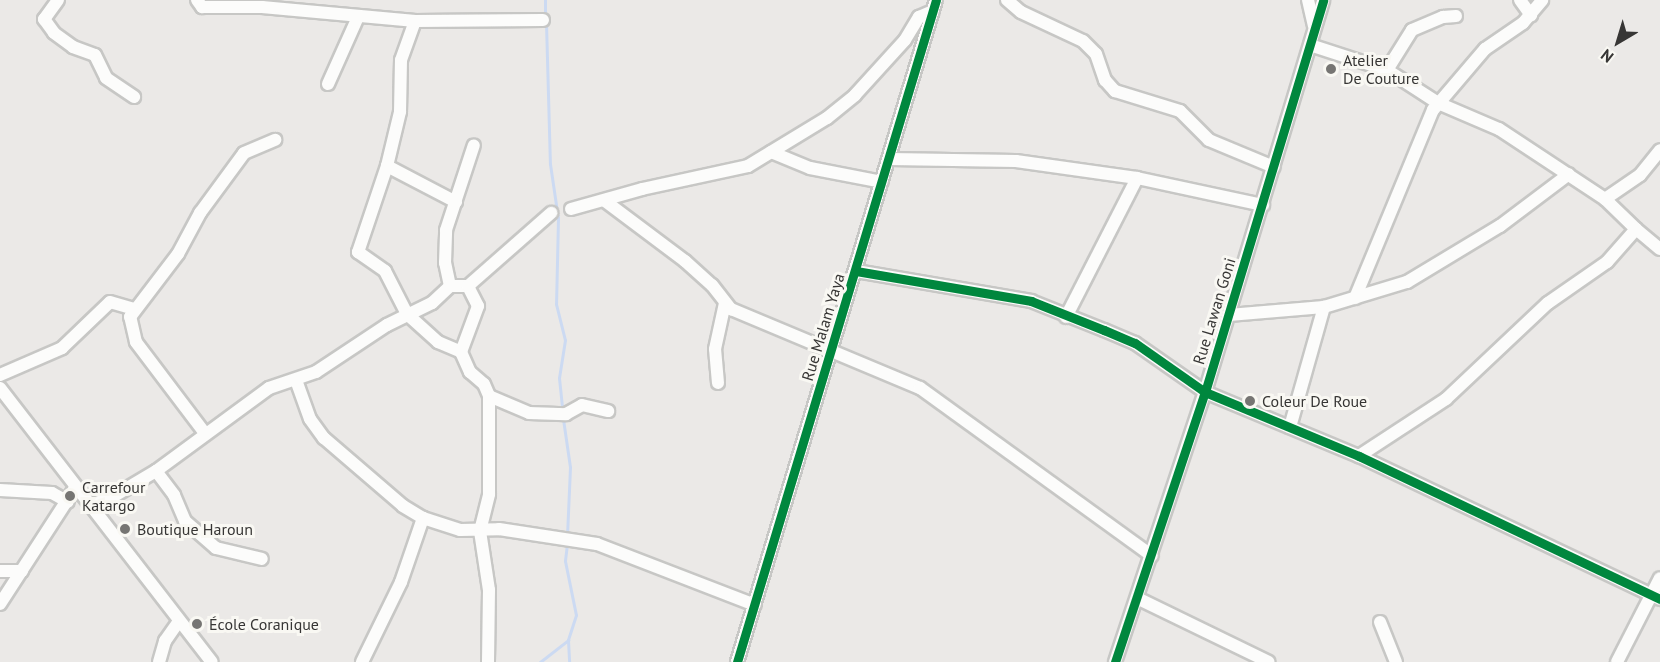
<!DOCTYPE html>
<meta charset="utf-8">
<style>
body{margin:0}
#map{position:relative;width:1660px;height:662px;overflow:hidden;background:#ebe9e7;font-family:"PT Sans",sans-serif}
div>[style]{position:absolute}
.stream>*{height:3px;margin:-1.5px;padding:0 1.5px;transform-origin:1.5px;border-radius:1.5px;background:#ccdaf2}
.roads{filter:drop-shadow(2px 0 #c7c7c5) drop-shadow(-2px 0 #c7c7c5) drop-shadow(0 2px #c7c7c5) drop-shadow(0 -2px #c7c7c5)}
.minor>*{height:12px;margin:-6px;padding:0 6px;transform-origin:6px;border-radius:6px;background:#fcfcfb}
.cycleway>*{height:9px;margin:-4.5px;padding:0 4.5px;transform-origin:4.5px;border-radius:4.5px;background:#00873e}
.dots>*{width:16px;height:16px;translate:-50% -50%;box-sizing:border-box;border:3px solid #f9f8f3;border-radius:50%}
span{translate:-50% -50%;white-space:nowrap;text-align:center;line-height:1.15;-webkit-text-stroke:6px #f9f8f3;paint-order:stroke}
.poi-label{font-size:16px;color:#373635}
.left{translate:0 -50%;text-align:left}
.street-label{font-size:16px;color:#373635}
.north{position:absolute;left:1588px;top:12px;width:60px;height:60px;-webkit-text-stroke:4px #f9f8f3;paint-order:stroke;rotate:218deg;font-size:16px;font-weight:700;line-height:24px;text-align:center;color:#373635}
.north::after{content:'';display:block;margin:auto;width:21px;height:27px;background:#373635;clip-path:polygon(50% 0,100% 100%,50% 72%,0 100%)}
</style>
<div id="map">
<div class="stream">
<div style="left:545px;top:0;width:16px;rotate:90deg"></div>
<div style="left:546px;top:23px;width:141px;rotate:88.4deg"></div>
<div style="left:550px;top:164px;width:55px;rotate:81.6deg"></div>
<div style="left:558px;top:218px;width:86px;rotate:91.3deg"></div>
<div style="left:556px;top:304px;width:37px;rotate:76deg"></div>
<div style="left:565px;top:340px;width:38px;rotate:99deg"></div>
<div style="left:559px;top:378px;width:31px;rotate:84deg"></div>
<div style="left:563px;top:419px;width:49px;rotate:81.7deg"></div>
<div style="left:570px;top:467px;width:70px;rotate:92.5deg"></div>
<div style="left:567px;top:544px;width:17px;rotate:97deg"></div>
<div style="left:565px;top:561px;width:55px;rotate:78.5deg"></div>
<div style="left:576px;top:615px;width:26px;rotate:108deg"></div>
<div style="left:568px;top:640px;width:22px;rotate:87deg"></div>
<div style="left:540px;top:662px;width:36px;rotate:-38deg"></div>
</div>
<div class="roads">
<div class="minor">
<div style="left:58px;top:0;width:24px;rotate:126deg"></div>
<div style="left:44px;top:19px;width:17px;rotate:54deg"></div>
<div style="left:54px;top:33px;width:24px;rotate:36deg"></div>
<div style="left:73px;top:47px;width:23px;rotate:20deg"></div>
<div style="left:95px;top:55px;width:25px;rotate:64deg"></div>
<div style="left:106px;top:78px;width:34px;rotate:34deg"></div>
<div style="left:197px;top:0;width:9px;rotate:54deg"></div>
<div style="left:202px;top:7px;width:60px"></div>
<div style="left:262px;top:7px;width:154px;rotate:5.2deg"></div>
<div style="left:415px;top:21px;width:128px;rotate:-0.4deg"></div>
<div style="left:1007px;top:0;width:18px;rotate:41deg"></div>
<div style="left:1021px;top:12px;width:68px;rotate:25.1deg"></div>
<div style="left:1083px;top:41px;width:18px;rotate:45deg"></div>
<div style="left:1096px;top:54px;width:28px;rotate:71deg"></div>
<div style="left:1105px;top:80px;width:15px;rotate:48deg"></div>
<div style="left:1115px;top:91px;width:68px;rotate:17.1deg"></div>
<div style="left:1180px;top:111px;width:41px;rotate:45deg"></div>
<div style="left:1209px;top:140px;width:70px;rotate:22.6deg"></div>
<div style="left:1308px;top:0;width:26px;rotate:77deg"></div>
<div style="left:1520px;top:0;width:19px;rotate:54deg"></div>
<div style="left:1310px;top:45px;width:81px;rotate:18deg"></div>
<div style="left:1387px;top:70px;width:61px;rotate:32.9deg"></div>
<div style="left:1438px;top:103px;width:66px;rotate:23.1deg"></div>
<div style="left:1499px;top:129px;width:127px;rotate:33.4deg"></div>
<div style="left:1605px;top:199px;width:42px;rotate:-34.4deg"></div>
<div style="left:1640px;top:175px;width:32px;rotate:-51deg"></div>
<div style="left:1387px;top:70px;width:47px;rotate:-58deg"></div>
<div style="left:1412px;top:30px;width:34px;rotate:-23deg"></div>
<div style="left:1443px;top:17px;width:13px;rotate:-4deg"></div>
<div style="left:328px;top:84px;width:73px;rotate:-65.9deg"></div>
<div style="left:771px;top:152px;width:42px;rotate:22.3deg"></div>
<div style="left:810px;top:168px;width:73px;rotate:11deg"></div>
<div style="left:890px;top:159px;width:126px;rotate:0.9deg"></div>
<div style="left:1016px;top:161px;width:122px;rotate:8deg"></div>
<div style="left:1137px;top:178px;width:129px;rotate:12.1deg"></div>
<div style="left:387px;top:166px;width:56px;rotate:-76.5deg"></div>
<div style="left:400px;top:112px;width:52px;rotate:-88.9deg"></div>
<div style="left:401px;top:60px;width:41px;rotate:-70.3deg"></div>
<div style="left:1605px;top:199px;width:43px;rotate:44.1deg"></div>
<div style="left:605px;top:201px;width:100px;rotate:36.9deg"></div>
<div style="left:685px;top:261px;width:36px;rotate:42deg"></div>
<div style="left:712px;top:285px;width:31px;rotate:52deg"></div>
<div style="left:731px;top:309px;width:205px;rotate:22.7deg"></div>
<div style="left:920px;top:388px;width:286px;rotate:35.9deg"></div>
<div style="left:456px;top:202px;width:78px;rotate:-152.4deg"></div>
<div style="left:387px;top:166px;width:91px;rotate:108.6deg"></div>
<div style="left:358px;top:252px;width:33px;rotate:35deg"></div>
<div style="left:385px;top:271px;width:48px;rotate:62.9deg"></div>
<div style="left:407px;top:314px;width:42px;rotate:42.1deg"></div>
<div style="left:438px;top:342px;width:25px;rotate:23deg"></div>
<div style="left:461px;top:352px;width:49px;rotate:-69.7deg"></div>
<div style="left:478px;top:306px;width:22px;rotate:-117deg"></div>
<div style="left:571px;top:209px;width:74px;rotate:-15.7deg"></div>
<div style="left:642px;top:189px;width:108px;rotate:-12.2deg"></div>
<div style="left:748px;top:166px;width:92px;rotate:-31.3deg"></div>
<div style="left:827px;top:118px;width:36px;rotate:-39deg"></div>
<div style="left:855px;top:95px;width:74px;rotate:-47.7deg"></div>
<div style="left:905px;top:40px;width:27px;rotate:-59deg"></div>
<div style="left:919px;top:17px;width:15px;rotate:-23deg"></div>
<div style="left:856px;top:271px;width:178px;rotate:9.7deg"></div>
<div style="left:1031px;top:301px;width:79px;rotate:21.7deg"></div>
<div style="left:1104px;top:330px;width:34px;rotate:23deg"></div>
<div style="left:1135px;top:343px;width:85px;rotate:35deg"></div>
<div style="left:1205px;top:392px;width:167px;rotate:22.6deg"></div>
<div style="left:1359px;top:456px;width:333px;rotate:25.4deg"></div>
<div style="left:450px;top:286px;width:24px;rotate:-102deg"></div>
<div style="left:445px;top:263px;width:33px;rotate:-88deg"></div>
<div style="left:446px;top:230px;width:89px;rotate:-71.8deg"></div>
<div style="left:1355px;top:298px;width:204px;rotate:-67.5deg"></div>
<div style="left:1433px;top:110px;width:80px;rotate:-49.6deg"></div>
<div style="left:1485px;top:49px;width:46px;rotate:-34.4deg"></div>
<div style="left:1523px;top:23px;width:30px;rotate:-50deg"></div>
<div style="left:1229px;top:315px;width:95px;rotate:-4.8deg"></div>
<div style="left:1324px;top:307px;width:87px;rotate:-16.8deg"></div>
<div style="left:1407px;top:282px;width:109px;rotate:-31.1deg"></div>
<div style="left:1500px;top:226px;width:86px;rotate:-37deg"></div>
<div style="left:1066px;top:317px;width:156px;rotate:-62.9deg"></div>
<div style="left:461px;top:352px;width:22px;rotate:66deg"></div>
<div style="left:470px;top:372px;width:18px;rotate:41deg"></div>
<div style="left:484px;top:384px;width:13px;rotate:67deg"></div>
<div style="left:0;top:375px;width:68px;rotate:-23.5deg"></div>
<div style="left:62px;top:348px;width:66px;rotate:-43.8deg"></div>
<div style="left:110px;top:302px;width:26px;rotate:16deg"></div>
<div style="left:296px;top:380px;width:41px;rotate:70.3deg"></div>
<div style="left:310px;top:419px;width:24px;rotate:54deg"></div>
<div style="left:324px;top:438px;width:104px;rotate:40.7deg"></div>
<div style="left:403px;top:506px;width:23px;rotate:31deg"></div>
<div style="left:718px;top:383px;width:34px;rotate:-95deg"></div>
<div style="left:715px;top:349px;width:47px;rotate:-77.7deg"></div>
<div style="left:0;top:388px;width:346px;rotate:52.3deg"></div>
<div style="left:1290px;top:427px;width:125px;rotate:-74.2deg"></div>
<div style="left:204px;top:432px;width:113px;rotate:-127.1deg"></div>
<div style="left:136px;top:342px;width:26px;rotate:-103deg"></div>
<div style="left:130px;top:317px;width:79px;rotate:-52.7deg"></div>
<div style="left:178px;top:254px;width:47px;rotate:-61.8deg"></div>
<div style="left:200px;top:213px;width:74px;rotate:-53.7deg"></div>
<div style="left:244px;top:153px;width:34px;rotate:-23deg"></div>
<div style="left:1359px;top:456px;width:104px;rotate:-33.2deg"></div>
<div style="left:1446px;top:399px;width:140px;rotate:-43.3deg"></div>
<div style="left:1548px;top:303px;width:72px;rotate:-34.8deg"></div>
<div style="left:1607px;top:262px;width:44px;rotate:-48.7deg"></div>
<div style="left:1636px;top:229px;width:31px;rotate:40deg"></div>
<div style="left:156px;top:471px;width:30px;rotate:53deg"></div>
<div style="left:174px;top:495px;width:28px;rotate:67deg"></div>
<div style="left:185px;top:521px;width:41px;rotate:41.1deg"></div>
<div style="left:216px;top:548px;width:47px;rotate:13.4deg"></div>
<div style="left:0;top:490px;width:52px;rotate:3.3deg"></div>
<div style="left:52px;top:493px;width:18px;rotate:29deg"></div>
<div style="left:91px;top:505px;width:25px;rotate:-21deg"></div>
<div style="left:114px;top:496px;width:49px;rotate:-30.8deg"></div>
<div style="left:156px;top:471px;width:140px;rotate:-36.3deg"></div>
<div style="left:269px;top:388px;width:50px;rotate:-18.8deg"></div>
<div style="left:316px;top:372px;width:85px;rotate:-33.5deg"></div>
<div style="left:387px;top:325px;width:50px;rotate:-26.1deg"></div>
<div style="left:432px;top:303px;width:25px;rotate:-43deg"></div>
<div style="left:450px;top:286px;width:18px"></div>
<div style="left:468px;top:286px;width:111px;rotate:-41.3deg"></div>
<div style="left:0;top:571px;width:22px"></div>
<div style="left:1139px;top:599px;width:144px;rotate:25.9deg"></div>
<div style="left:0;top:604px;width:138px;rotate:-57.1deg"></div>
<div style="left:1380px;top:622px;width:43px;rotate:68.2deg"></div>
<div style="left:159px;top:662px;width:22px;rotate:-74deg"></div>
<div style="left:165px;top:641px;width:24px;rotate:-55deg"></div>
<div style="left:362px;top:662px;width:89px;rotate:-64deg"></div>
<div style="left:401px;top:582px;width:68px;rotate:-71deg"></div>
<div style="left:423px;top:518px;width:39px;rotate:18deg"></div>
<div style="left:460px;top:530px;width:39px;rotate:-1deg"></div>
<div style="left:499px;top:529px;width:99px;rotate:8.7deg"></div>
<div style="left:597px;top:544px;width:169px;rotate:21.1deg"></div>
<div style="left:488px;top:662px;width:72px;rotate:-89.2deg"></div>
<div style="left:489px;top:590px;width:60px;rotate:-98.7deg"></div>
<div style="left:480px;top:531px;width:38px;rotate:-76deg"></div>
<div style="left:489px;top:494px;width:98px;rotate:-90deg"></div>
<div style="left:489px;top:396px;width:43px;rotate:23deg"></div>
<div style="left:529px;top:413px;width:37px;rotate:2deg"></div>
<div style="left:566px;top:414px;width:18px;rotate:-29deg"></div>
<div style="left:582px;top:405px;width:27px;rotate:13deg"></div>
<div style="left:737px;top:662px;width:691px;rotate:-73.27deg"></div>
<div style="left:1115px;top:662px;width:285px;rotate:-71.6deg"></div>
<div style="left:1205px;top:392px;width:409px;rotate:-73.2deg"></div>
<div style="left:1617px;top:662px;width:94px;rotate:-62.9deg"></div>
</div>
</div>
<div class="cycleway">
<div style="left:856px;top:271px;width:178px;rotate:9.7deg"></div>
<div style="left:1031px;top:301px;width:79px;rotate:21.7deg"></div>
<div style="left:1104px;top:330px;width:34px;rotate:23deg"></div>
<div style="left:1135px;top:343px;width:85px;rotate:35deg"></div>
<div style="left:1205px;top:392px;width:167px;rotate:22.6deg"></div>
<div style="left:1359px;top:456px;width:333px;rotate:25.4deg"></div>
<div style="left:737px;top:662px;width:691px;rotate:-73.27deg"></div>
<div style="left:1115px;top:662px;width:285px;rotate:-71.6deg"></div>
<div style="left:1205px;top:392px;width:409px;rotate:-73.2deg"></div>
</div>
<div class="dots">
<div style="left:1331px;top:69px;background:#767573"></div>
<div style="left:1250px;top:401px;background:#767573"></div>
<div style="left:70px;top:496px;background:#767573"></div>
<div style="left:125px;top:529px;background:#767573"></div>
<div style="left:197px;top:624px;background:#767573"></div>
</div>
<div class="poi-label">
<span class="left" style="left:1343px;top:69px">Atelier<br>De Couture</span>
<span class="left" style="left:1262px;top:401px">Coleur De Roue</span>
<span class="left" style="left:82px;top:496px">Carrefour<br>Katargo</span>
<span class="left" style="left:137px;top:529px">Boutique Haroun</span>
<span class="left" style="left:209px;top:624px">École Coranique</span>
</div>
<div class="street-label">
<span style="left:1214px;top:311px;rotate:-73deg">Rue Lawan Goni</span>
<span style="left:823px;top:327px;rotate:-73deg">Rue Malam Yaya</span>
</div>
<div class="north">N</div>
</div>
